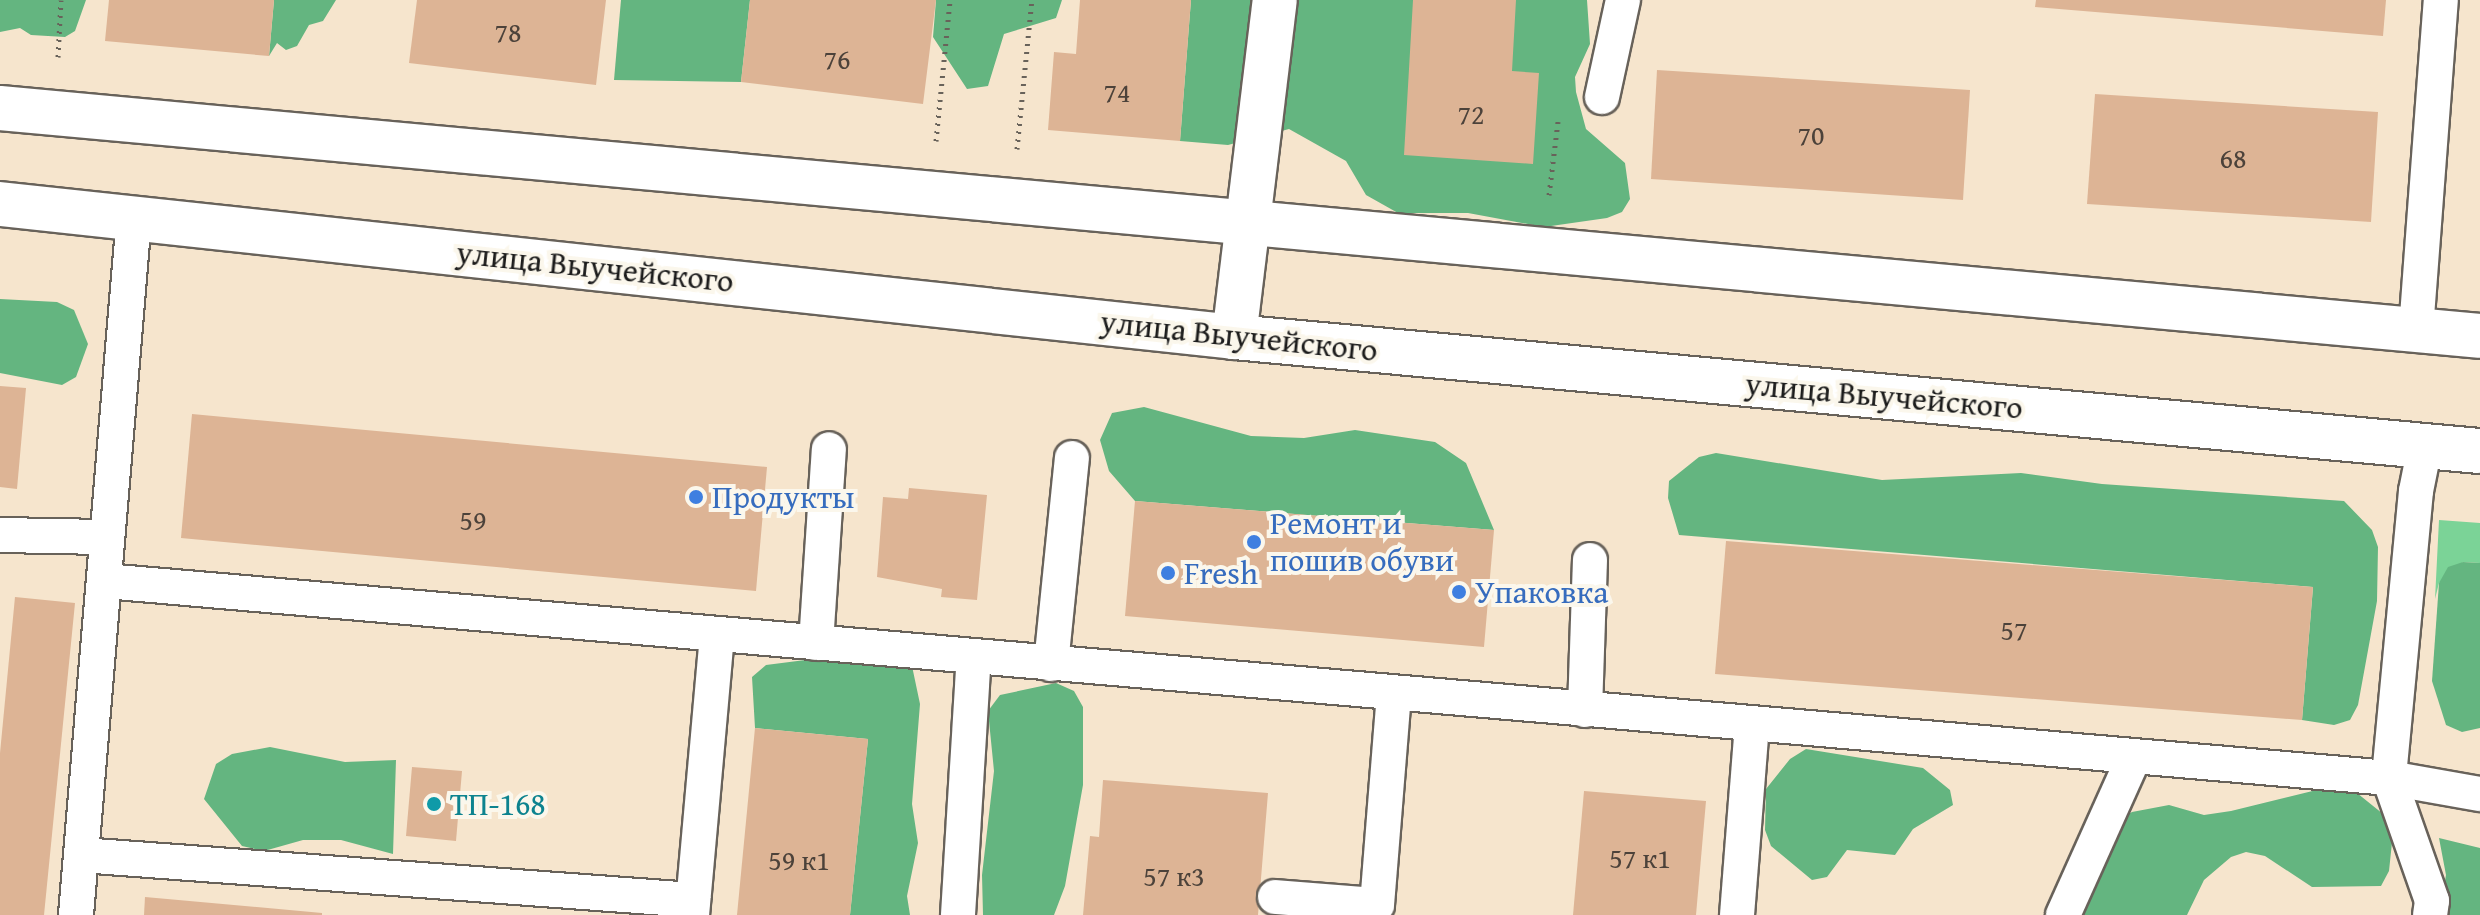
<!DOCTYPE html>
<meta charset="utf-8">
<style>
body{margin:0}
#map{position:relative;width:2480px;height:915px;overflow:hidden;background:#f6e5cd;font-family:"Gentium Book Plus",serif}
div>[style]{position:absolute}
.green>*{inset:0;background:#7bd397}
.forest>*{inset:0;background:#64b580}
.building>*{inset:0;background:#ddb495}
.path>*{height:5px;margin-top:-2.5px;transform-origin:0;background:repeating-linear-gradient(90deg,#68625a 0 2px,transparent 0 8px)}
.roads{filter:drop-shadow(2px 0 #68625a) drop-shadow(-2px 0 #68625a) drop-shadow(0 2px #68625a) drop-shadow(0 -2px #68625a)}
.lane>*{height:34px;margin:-17px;padding:0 17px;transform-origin:17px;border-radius:17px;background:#fff}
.street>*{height:44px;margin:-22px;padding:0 22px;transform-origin:22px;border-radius:22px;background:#fff}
.primary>*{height:44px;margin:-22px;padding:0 22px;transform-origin:22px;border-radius:22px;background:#fff}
.dots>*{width:22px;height:22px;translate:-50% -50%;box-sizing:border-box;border:4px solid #fbf7ec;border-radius:50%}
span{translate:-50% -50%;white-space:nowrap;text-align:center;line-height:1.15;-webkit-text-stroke:8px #fbf7ec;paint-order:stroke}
.number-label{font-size:28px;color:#4c423a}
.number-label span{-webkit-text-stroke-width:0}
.street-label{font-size:32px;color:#1c1c1c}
.shop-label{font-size:32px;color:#366cbe}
.left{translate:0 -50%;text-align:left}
.culture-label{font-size:32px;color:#0d838f}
</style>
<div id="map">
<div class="green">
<div style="clip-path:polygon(2439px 520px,2480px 523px,2480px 563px,2463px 562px,2439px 583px,2435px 599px)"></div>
</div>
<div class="forest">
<div style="clip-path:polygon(0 0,86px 0,75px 31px,65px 37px,31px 35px,20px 28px,0 32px)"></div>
<div style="clip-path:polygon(274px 0,336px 0,323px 21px,309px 25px,297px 46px,286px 50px,277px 43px,269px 56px)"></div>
<div style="clip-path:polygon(621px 0,750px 0,741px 82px,614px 80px)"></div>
<div style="clip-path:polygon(936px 0,1062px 0,1056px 18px,1004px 34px,988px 86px,967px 89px,933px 37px)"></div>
<div style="clip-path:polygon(1191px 0,1587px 0,1590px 44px,1575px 77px,1576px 92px,1586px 129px,1625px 163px,1630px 199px,1622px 212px,1607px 218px,1544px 227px,1468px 213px,1398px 213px,1366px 195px,1346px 161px,1289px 129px,1228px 145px,1180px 141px)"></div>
<div style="clip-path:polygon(0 299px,57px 302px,74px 310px,88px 344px,76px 377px,62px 385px,0 373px)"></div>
<div style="clip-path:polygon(1144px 407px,1251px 436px,1304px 438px,1355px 430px,1435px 442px,1466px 463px,1494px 530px,1135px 501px,1109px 471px,1100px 440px,1112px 413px)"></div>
<div style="clip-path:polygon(1716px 453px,1882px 480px,2021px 473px,2102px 484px,2344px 501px,2372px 530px,2378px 547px,2377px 601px,2358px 705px,2350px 720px,2334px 725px,2302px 720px,2313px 587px,1679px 535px,1668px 498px,1669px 481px,1699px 457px)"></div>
<div style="clip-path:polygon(2463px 562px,2480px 563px,2480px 728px,2462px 732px,2446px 725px,2432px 681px,2439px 583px,2448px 567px)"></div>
<div style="clip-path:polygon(821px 658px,912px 666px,920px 704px,912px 804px,918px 843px,907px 896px,910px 915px,850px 915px,868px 739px,755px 728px,752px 677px,766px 665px)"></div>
<div style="clip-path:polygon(1056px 683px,1074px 691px,1083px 707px,1083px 785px,1065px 886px,1054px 915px,983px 915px,982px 875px,994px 771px,988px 711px,1000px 695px)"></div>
<div style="clip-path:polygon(270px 747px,345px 762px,396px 760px,393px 854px,341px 840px,303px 840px,264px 851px,242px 846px,204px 799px,216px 764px,232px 754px)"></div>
<div style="clip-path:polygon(1806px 749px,1923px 768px,1950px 790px,1953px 805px,1913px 829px,1895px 855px,1847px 850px,1827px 877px,1812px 880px,1771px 846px,1765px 830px,1766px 789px,1790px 759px)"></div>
<div style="clip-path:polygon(2333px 786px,2357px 793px,2388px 818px,2393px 833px,2389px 871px,2381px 886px,2312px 887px,2265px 856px,2246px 852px,2231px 857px,2204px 880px,2187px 915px,2080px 915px,2115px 822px,2132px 812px,2169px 805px,2204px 815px,2231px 811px)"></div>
<div style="clip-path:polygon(2439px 838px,2480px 848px,2480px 915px,2439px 915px,2446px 875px)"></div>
</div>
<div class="building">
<div style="clip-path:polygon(109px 0,274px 0,269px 56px,105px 41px)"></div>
<div style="clip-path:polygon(417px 0,606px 0,596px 85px,409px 63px)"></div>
<div style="clip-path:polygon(750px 0,936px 0,923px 104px,741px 82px)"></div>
<div style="clip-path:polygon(1080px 0,1191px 0,1180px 141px,1048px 130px,1054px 52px,1076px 54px)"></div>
<div style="clip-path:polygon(1413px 0,1516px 0,1512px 71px,1539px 73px,1533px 164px,1404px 155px)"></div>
<div style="clip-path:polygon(2036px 0,2386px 0,2383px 36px,2035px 7px)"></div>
<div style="clip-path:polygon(1657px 70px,1970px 90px,1963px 200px,1651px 179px)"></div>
<div style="clip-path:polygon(2095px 94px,2378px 112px,2371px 222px,2087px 204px)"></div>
<div style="clip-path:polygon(0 386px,26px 388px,17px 489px,0 487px)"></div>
<div style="clip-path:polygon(192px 414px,767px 467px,756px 591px,181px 538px)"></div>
<div style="clip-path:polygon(909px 488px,987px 495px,977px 600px,941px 597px,942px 589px,877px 577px,883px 497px,908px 499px)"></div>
<div style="clip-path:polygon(1135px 501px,1494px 530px,1484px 647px,1125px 616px)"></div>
<div style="clip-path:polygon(1726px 541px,2313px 587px,2302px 720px,1715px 674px)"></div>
<div style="clip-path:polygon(15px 597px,75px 603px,44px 915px,0 915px,0 753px)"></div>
<div style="clip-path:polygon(755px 728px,868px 739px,850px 915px,737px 915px)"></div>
<div style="clip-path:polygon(412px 767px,462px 771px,456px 841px,406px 836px)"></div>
<div style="clip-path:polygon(1103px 780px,1268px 793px,1258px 915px,1083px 915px,1090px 836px,1099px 837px)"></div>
<div style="clip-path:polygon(1584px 791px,1706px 801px,1696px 915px,1573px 915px)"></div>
<div style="clip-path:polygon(145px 897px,322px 913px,322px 915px,144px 915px)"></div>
</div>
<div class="path">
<div style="left:58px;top:57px;width:57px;rotate:-87deg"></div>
<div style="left:936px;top:141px;width:142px;rotate:-84.3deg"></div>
<div style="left:1017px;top:149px;width:150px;rotate:-84.3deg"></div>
<div style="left:1549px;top:195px;width:74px;rotate:-83deg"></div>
</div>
<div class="roads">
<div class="lane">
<div style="left:1602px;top:97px;width:99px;rotate:-77.8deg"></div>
<div style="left:2416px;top:330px;width:331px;rotate:-85.7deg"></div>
<div style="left:2425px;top:446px;width:46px;rotate:101.3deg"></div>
<div style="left:2416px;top:491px;width:288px;rotate:95.4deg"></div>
<div style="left:2389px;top:778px;width:130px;rotate:70.7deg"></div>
<div style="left:2432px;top:901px;width:14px;rotate:98deg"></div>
<div style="left:0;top:535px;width:104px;rotate:1.1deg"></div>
<div style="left:105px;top:581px;width:2292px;rotate:4.93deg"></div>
<div style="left:2389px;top:778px;width:92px;rotate:10deg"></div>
<div style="left:816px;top:643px;width:194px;rotate:-86.2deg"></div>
<div style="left:1051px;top:664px;width:207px;rotate:-84.2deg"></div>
<div style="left:1585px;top:710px;width:150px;rotate:-88.1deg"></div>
<div style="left:81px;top:855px;width:614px;rotate:4.21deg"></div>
<div style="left:1275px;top:897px;width:102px;rotate:4.5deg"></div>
<div style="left:1377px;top:905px;width:212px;rotate:-85.4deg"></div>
<div style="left:76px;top:915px;width:700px;rotate:-85.25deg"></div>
<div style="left:692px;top:915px;width:282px;rotate:-84.9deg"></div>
<div style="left:958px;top:915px;width:258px;rotate:-86.5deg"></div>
<div style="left:1737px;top:915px;width:191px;rotate:-85.5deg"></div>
<div style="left:2063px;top:915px;width:171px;rotate:-65.8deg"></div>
</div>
<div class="street">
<div style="left:1234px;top:337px;width:339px;rotate:-83.1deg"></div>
</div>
<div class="primary">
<div style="left:0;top:108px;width:2490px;rotate:5.25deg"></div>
<div style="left:0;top:204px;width:1241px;rotate:6.15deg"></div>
<div style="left:1234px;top:337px;width:1251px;rotate:5.23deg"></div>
</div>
</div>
<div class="dots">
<div style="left:696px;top:497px;background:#3f7fe0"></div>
<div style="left:1254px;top:542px;background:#3f7fe0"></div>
<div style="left:1168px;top:573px;background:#3f7fe0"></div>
<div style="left:1459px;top:592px;background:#3f7fe0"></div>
<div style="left:434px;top:804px;background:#0f9aa8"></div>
</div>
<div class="number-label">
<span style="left:508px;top:32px">78</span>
<span style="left:837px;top:59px">76</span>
<span style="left:1117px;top:92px">74</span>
<span style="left:1471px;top:114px">72</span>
<span style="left:1811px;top:135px">70</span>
<span style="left:2233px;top:158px">68</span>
<span style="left:473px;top:520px">59</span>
<span style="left:2014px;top:630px">57</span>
<span style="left:1640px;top:858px">57 к1</span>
<span style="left:799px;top:860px">59 к1</span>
<span style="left:1174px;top:876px">57 к3</span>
</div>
<div class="street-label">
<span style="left:595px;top:267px;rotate:6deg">улица Выучейского</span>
<span style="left:1239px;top:336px;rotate:6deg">улица Выучейского</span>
<span style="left:1884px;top:396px;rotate:5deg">улица Выучейского</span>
</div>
<div class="shop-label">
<span class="left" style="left:712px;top:497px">Продукты</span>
<span class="left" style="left:1270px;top:542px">Ремонт и<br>пошив обуви</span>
<span class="left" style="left:1184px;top:573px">Fresh</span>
<span class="left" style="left:1475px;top:592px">Упаковка</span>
</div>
<div class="culture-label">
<span class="left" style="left:450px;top:804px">ТП-168</span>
</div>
</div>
